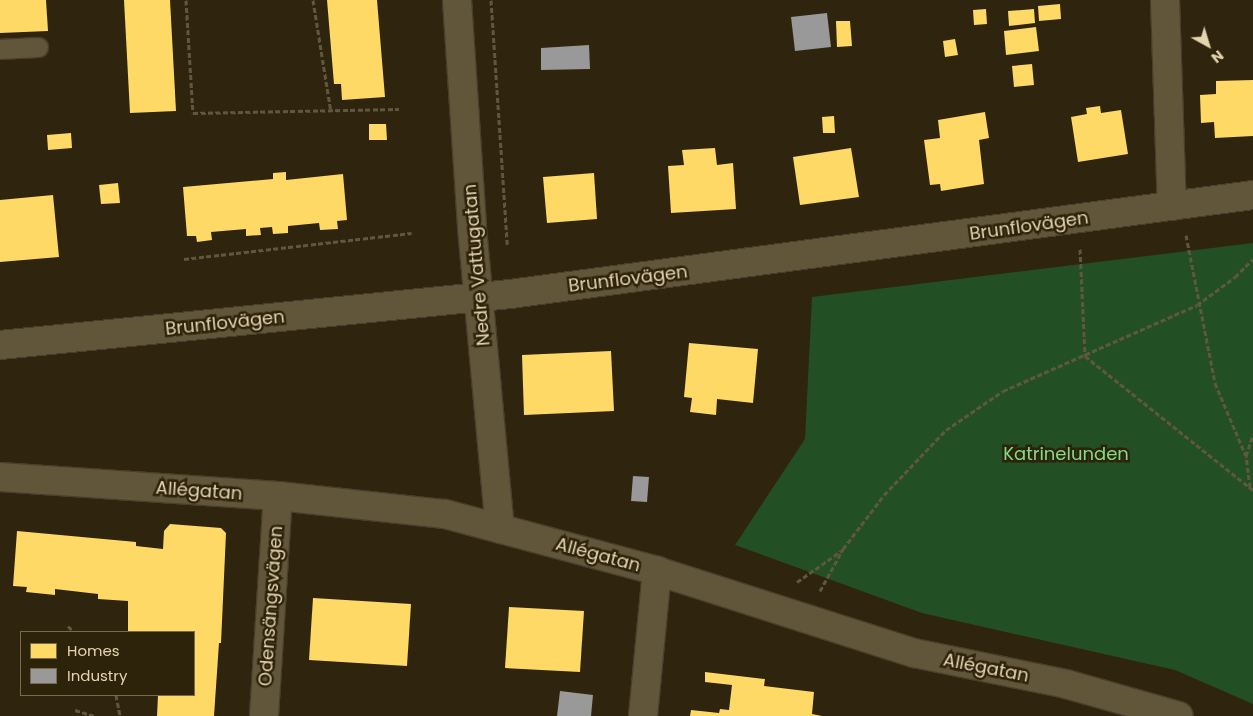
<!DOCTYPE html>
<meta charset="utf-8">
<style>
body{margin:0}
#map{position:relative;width:1253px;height:716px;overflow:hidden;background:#2f250e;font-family:Poppins,sans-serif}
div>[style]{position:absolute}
.green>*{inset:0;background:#224f23}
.homes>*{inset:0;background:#ffd966}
.industry>*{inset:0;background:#999}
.path>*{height:3px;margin-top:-1.5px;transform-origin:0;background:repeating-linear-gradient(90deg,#605740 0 5px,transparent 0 7.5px)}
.roads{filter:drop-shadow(1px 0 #483f2d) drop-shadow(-1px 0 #483f2d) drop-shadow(0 1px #483f2d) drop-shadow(0 -1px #483f2d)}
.service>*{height:19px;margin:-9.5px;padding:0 9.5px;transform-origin:9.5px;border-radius:9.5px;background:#61553a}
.minor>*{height:28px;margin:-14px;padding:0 14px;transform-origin:14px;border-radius:14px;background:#61553a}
span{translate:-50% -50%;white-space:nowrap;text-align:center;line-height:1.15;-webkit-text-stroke:5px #2d230b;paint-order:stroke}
.street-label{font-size:18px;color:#e5d4b0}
.park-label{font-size:18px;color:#81dc87}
.legend{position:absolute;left:20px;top:631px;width:175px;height:65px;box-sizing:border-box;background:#2d230b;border:1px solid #776a4d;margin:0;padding:6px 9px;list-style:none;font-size:15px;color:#e5d4b0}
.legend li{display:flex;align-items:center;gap:10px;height:25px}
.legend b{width:25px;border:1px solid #776a4d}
.north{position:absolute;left:1183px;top:20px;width:50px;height:50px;-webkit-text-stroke:4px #2d230b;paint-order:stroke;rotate:141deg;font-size:14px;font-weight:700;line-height:20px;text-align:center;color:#e5d4b0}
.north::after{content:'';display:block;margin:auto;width:18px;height:22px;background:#e5d4b0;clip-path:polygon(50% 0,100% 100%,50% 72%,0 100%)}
</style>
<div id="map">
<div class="green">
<div style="clip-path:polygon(1253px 243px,1253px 704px,1175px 670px,922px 613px,735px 545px,805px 439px,812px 297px)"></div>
</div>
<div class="homes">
<div style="clip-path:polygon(0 0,46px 0,48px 31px,0 33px)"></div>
<div style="clip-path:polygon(124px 0,170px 0,176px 111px,130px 113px)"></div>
<div style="clip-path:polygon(327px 0,377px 0,385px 97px,342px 100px,341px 84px,334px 84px)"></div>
<div style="clip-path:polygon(1060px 4px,1061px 19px,1039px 21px,1038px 6px)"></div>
<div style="clip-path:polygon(986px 9px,987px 24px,974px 25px,973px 10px)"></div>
<div style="clip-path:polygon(1034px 9px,1035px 23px,1009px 26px,1008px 11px)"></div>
<div style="clip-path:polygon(836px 21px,850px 21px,852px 46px,837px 47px)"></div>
<div style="clip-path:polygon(1036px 27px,1039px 51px,1006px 55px,1004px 31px)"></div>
<div style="clip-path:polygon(955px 39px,958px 55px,945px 57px,943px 41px)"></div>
<div style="clip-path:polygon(1032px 64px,1034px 85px,1014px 87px,1012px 66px)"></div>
<div style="clip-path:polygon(1253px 80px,1253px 136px,1215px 138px,1214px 122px,1201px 123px,1200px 95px,1216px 94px,1216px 81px)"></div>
<div style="clip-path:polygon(1100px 106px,1101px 113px,1121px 110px,1128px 154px,1078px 162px,1071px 117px,1087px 114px,1086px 108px)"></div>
<div style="clip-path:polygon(985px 112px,989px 138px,979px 140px,984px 184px,941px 191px,940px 184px,930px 185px,924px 140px,940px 138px,938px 120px)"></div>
<div style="clip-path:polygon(834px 116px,835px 133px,823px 133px,822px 117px)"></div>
<div style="clip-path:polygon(369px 124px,386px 124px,387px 140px,369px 140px)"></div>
<div style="clip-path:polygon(71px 133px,72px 148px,48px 150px,47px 135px)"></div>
<div style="clip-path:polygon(715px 148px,717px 165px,733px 163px,736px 209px,671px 213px,668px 166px,684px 165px,682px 150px)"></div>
<div style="clip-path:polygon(851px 148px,859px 197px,800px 205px,793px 157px)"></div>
<div style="clip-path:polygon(286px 172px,286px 180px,343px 174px,347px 220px,337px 221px,338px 229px,320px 230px,319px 223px,288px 226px,288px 233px,273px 234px,272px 227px,260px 228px,261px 235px,246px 236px,246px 229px,211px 232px,212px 240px,197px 242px,196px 236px,187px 236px,183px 187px,273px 179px,273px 173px)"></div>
<div style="clip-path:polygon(594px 173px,597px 219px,547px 223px,543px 177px)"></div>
<div style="clip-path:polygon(118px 183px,120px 203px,101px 204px,99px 185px)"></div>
<div style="clip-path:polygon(53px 195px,59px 257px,0 262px,0 200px)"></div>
<div style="clip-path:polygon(689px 343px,758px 349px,753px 403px,717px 399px,716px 415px,690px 412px,692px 398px,684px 397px)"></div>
<div style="clip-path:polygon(611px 351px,614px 411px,524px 415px,522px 355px)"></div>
<div style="clip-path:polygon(170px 524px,221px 528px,226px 533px,221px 643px,219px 643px,214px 716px,157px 716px,158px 695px,194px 695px,194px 632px,128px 632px,128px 601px,98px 599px,98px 594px,55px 589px,55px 595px,26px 592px,27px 587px,13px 586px,17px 531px,136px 542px,136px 546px,163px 549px,164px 531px)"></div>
<div style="clip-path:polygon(313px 598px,411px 604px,407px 666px,309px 660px)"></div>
<div style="clip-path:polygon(509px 607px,584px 611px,580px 672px,505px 668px)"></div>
<div style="clip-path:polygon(705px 672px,765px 679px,764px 686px,814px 692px,812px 714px,822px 716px,690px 716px,691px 710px,719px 713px,720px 709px,729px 710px,732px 685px,705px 682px)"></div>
</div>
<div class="industry">
<div style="clip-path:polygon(827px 13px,831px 47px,795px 51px,791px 17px)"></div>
<div style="clip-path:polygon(589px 45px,590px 69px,541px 70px,541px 48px)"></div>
<div style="clip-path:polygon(633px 476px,649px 477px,647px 502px,631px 501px)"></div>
<div style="clip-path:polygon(560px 691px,593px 695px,591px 716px,557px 716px)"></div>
</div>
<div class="path">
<div style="left:186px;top:0;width:113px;rotate:86.5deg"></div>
<div style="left:193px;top:113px;width:206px;rotate:-1.1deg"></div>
<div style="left:313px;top:0;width:113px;rotate:80.9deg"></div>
<div style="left:491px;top:0;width:245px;rotate:86.2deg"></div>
<div style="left:1186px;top:235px;width:151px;rotate:78.9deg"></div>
<div style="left:1215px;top:383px;width:79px;rotate:67deg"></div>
<div style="left:1080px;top:249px;width:107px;rotate:87.3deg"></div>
<div style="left:1085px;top:356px;width:215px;rotate:38.6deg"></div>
<div style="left:184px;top:259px;width:229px;rotate:-6.5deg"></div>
<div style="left:1250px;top:487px;width:31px;rotate:-97deg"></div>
<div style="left:1246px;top:456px;width:23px;rotate:-72deg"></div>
<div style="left:797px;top:582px;width:54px;rotate:-35.2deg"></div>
<div style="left:820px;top:591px;width:48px;rotate:-61.3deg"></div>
<div style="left:843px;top:549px;width:68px;rotate:-52.8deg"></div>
<div style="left:884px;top:495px;width:90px;rotate:-46.4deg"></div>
<div style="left:946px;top:430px;width:69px;rotate:-34.4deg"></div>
<div style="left:1003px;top:391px;width:212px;rotate:-23.9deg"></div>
<div style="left:1197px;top:305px;width:47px;rotate:-36.4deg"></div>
<div style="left:1235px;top:277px;width:25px;rotate:-45deg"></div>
<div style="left:68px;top:626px;width:8px;rotate:45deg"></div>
<div style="left:116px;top:695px;width:21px;rotate:79deg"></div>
<div style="left:75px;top:710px;width:21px;rotate:17deg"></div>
</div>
<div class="roads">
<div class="service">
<div style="left:0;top:49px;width:38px;rotate:-3deg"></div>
</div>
<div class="minor">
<div style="left:457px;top:0;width:228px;rotate:86.2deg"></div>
<div style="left:472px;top:228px;width:302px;rotate:84.7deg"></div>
<div style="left:1165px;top:0;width:206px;rotate:88.1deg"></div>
<div style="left:0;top:345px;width:513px;rotate:-5.71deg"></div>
<div style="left:510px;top:294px;width:750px;rotate:-7.59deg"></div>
<div style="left:0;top:477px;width:279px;rotate:3.9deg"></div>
<div style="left:278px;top:496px;width:168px;rotate:6.2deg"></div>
<div style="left:445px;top:514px;width:220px;rotate:15deg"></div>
<div style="left:657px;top:571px;width:270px;rotate:17.7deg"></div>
<div style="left:914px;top:653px;width:155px;rotate:11.5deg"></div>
<div style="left:1066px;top:684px;width:117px;rotate:15.8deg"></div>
<div style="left:264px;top:716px;width:220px;rotate:-86.4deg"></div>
<div style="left:643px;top:716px;width:146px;rotate:-84.5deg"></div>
</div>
</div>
<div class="street-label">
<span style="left:1029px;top:226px;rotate:-8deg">Brunflovägen</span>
<span style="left:477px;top:265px;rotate:-95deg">Nedre Vattugatan</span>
<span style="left:628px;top:279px;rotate:-7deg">Brunflovägen</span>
<span style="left:225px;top:323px;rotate:-6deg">Brunflovägen</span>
<span style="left:199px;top:491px;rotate:4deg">Allégatan</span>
<span style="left:598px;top:555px;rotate:15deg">Allégatan</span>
<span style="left:271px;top:606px;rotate:-86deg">Odensängsvägen</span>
<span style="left:986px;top:668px;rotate:11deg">Allégatan</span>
</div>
<div class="park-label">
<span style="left:1066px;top:454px">Katrinelunden</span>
</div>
<ul class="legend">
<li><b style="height:14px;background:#ffd966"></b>Homes</li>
<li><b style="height:14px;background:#999"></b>Industry</li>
</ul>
<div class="north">N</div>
</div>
